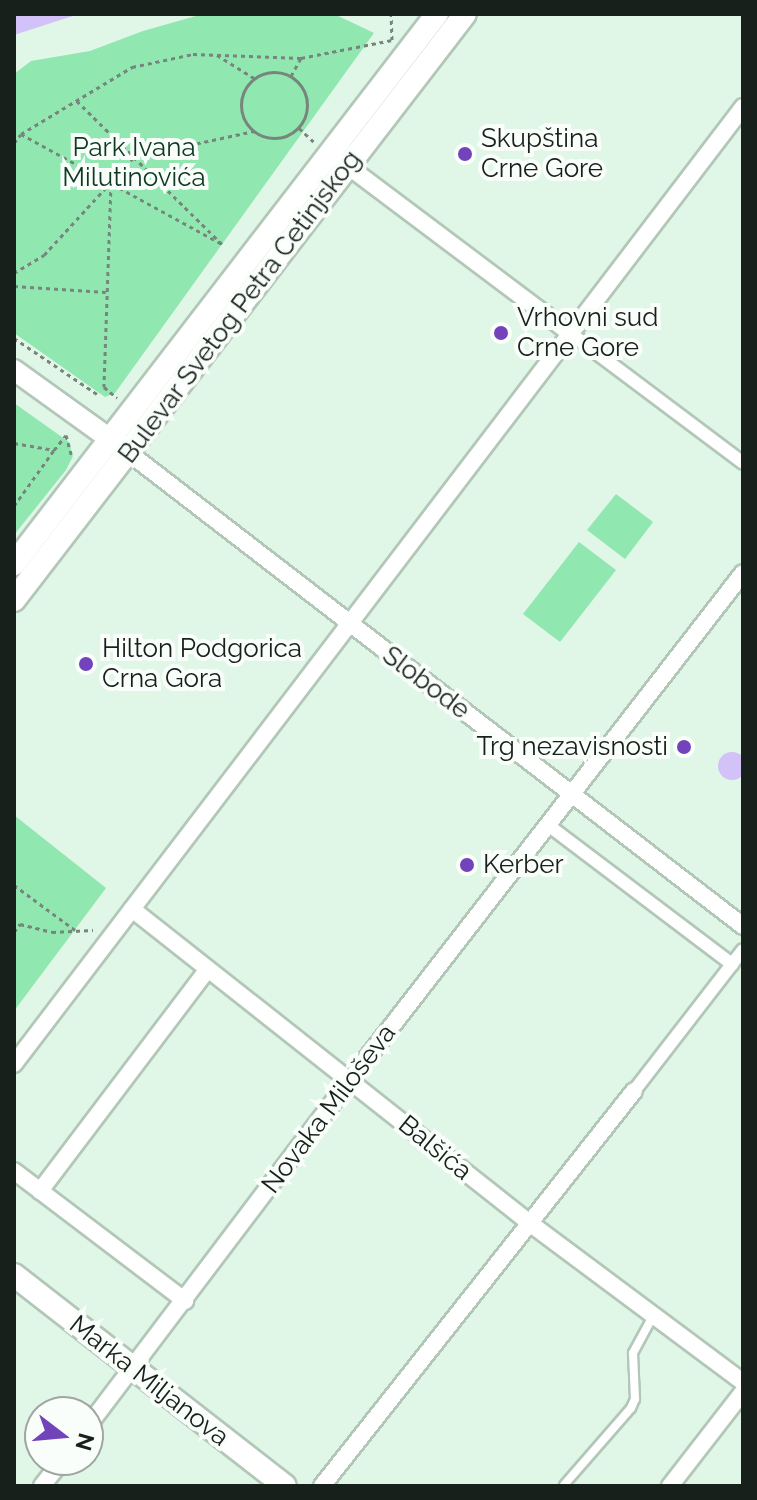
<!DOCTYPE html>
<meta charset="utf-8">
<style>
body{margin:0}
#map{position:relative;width:757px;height:1500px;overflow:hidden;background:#e0f6e7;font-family:Raleway,sans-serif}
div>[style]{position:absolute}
.green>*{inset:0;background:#90e7b0}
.water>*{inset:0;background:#d2c2f8}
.round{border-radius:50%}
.path>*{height:3px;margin-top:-1.5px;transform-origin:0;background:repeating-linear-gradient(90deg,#77857c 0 4px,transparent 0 8px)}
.path>.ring{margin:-1.5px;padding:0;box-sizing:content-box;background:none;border:3px solid #77857c;border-radius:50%}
.roads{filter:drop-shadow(2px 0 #b2c7b8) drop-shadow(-2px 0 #b2c7b8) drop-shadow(0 2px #b2c7b8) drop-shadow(0 -2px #b2c7b8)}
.service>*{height:8px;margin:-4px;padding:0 4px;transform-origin:4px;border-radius:4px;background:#fff}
.pedestrian>*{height:12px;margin:-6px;padding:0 6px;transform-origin:6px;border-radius:6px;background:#fff}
.minor>*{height:16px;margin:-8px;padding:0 8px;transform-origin:8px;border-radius:8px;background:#fff}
.tertiary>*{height:20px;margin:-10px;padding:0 10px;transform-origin:10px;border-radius:10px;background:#fff}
.secondary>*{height:22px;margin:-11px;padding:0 11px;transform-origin:11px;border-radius:11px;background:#fff}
.dots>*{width:22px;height:22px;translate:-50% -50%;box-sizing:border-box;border:4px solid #fafefb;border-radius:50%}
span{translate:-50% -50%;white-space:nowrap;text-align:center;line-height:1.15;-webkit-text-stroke:8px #fafefb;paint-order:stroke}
.poi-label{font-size:26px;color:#18201b}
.left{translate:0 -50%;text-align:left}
.right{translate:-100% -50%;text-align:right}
.park-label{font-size:26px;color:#0f3922}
.street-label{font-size:26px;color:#18201b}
.frame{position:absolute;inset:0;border:16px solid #18201b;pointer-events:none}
.north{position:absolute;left:24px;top:1396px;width:80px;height:80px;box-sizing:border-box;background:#fafefb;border:2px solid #a0a5a1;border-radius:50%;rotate:106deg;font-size:22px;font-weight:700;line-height:32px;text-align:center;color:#18201b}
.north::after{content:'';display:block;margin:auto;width:28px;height:36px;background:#7243bb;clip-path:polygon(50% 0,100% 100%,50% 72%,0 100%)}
</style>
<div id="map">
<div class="green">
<div style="clip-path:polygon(203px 14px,334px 14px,374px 33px,115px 393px,105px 397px,14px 333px,14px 74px,31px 61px,90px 51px,143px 31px)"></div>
<div style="clip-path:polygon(14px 403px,69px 442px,73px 456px,66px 470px,14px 535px)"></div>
<div style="clip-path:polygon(616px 494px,653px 522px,625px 559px,587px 530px)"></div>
<div style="clip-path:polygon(579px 542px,616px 570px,560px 642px,523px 614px)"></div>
<div style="clip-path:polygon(14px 815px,106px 888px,14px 1011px)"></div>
</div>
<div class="water">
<div style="clip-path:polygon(14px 14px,79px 14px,14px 35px)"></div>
<div class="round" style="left:718px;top:752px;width:28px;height:28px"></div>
</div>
<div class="path">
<div style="left:217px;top:55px;width:44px;rotate:31.9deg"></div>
<div class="ring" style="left:241px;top:72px;width:63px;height:63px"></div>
<div style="left:291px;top:76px;width:21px;rotate:-61deg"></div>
<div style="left:301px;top:58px;width:93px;rotate:-11.2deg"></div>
<div style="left:392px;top:40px;width:26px;rotate:-92deg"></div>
<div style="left:299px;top:128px;width:21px;rotate:43deg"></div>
<div style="left:21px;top:134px;width:229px;rotate:28.7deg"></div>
<div style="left:222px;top:244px;width:206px;rotate:-135.4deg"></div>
<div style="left:14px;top:143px;width:11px;rotate:-52deg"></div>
<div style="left:21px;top:134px;width:130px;rotate:-31.1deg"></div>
<div style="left:132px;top:67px;width:62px;rotate:-12deg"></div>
<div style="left:193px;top:54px;width:108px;rotate:2.1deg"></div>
<div style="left:111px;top:184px;width:203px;rotate:92deg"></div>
<div style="left:104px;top:387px;width:17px;rotate:40deg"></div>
<div style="left:14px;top:273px;width:35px;rotate:-31deg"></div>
<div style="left:44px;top:255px;width:133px;rotate:-47.4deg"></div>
<div style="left:134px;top:157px;width:123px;rotate:-12.2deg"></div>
<div style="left:14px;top:286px;width:92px;rotate:3.7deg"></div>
<div style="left:14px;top:338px;width:100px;rotate:34deg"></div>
<div style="left:66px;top:435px;width:24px;rotate:75deg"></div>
<div style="left:14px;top:443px;width:41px;rotate:9.9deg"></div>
<div style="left:54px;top:450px;width:19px;rotate:-51deg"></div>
<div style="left:14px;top:506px;width:69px;rotate:-54.5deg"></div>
<div style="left:14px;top:885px;width:76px;rotate:36.4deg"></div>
<div style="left:14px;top:932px;width:10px;rotate:-53deg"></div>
<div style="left:20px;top:924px;width:33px;rotate:14deg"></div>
<div style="left:52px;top:932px;width:41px;rotate:-2.8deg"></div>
<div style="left:14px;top:955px;width:13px;rotate:90deg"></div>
</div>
<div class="roads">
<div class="service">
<div style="left:564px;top:1485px;width:102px;rotate:-49deg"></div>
<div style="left:631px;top:1408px;width:10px;rotate:-66deg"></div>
<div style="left:635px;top:1399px;width:46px;rotate:-92.5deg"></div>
<div style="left:633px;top:1353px;width:42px;rotate:-61.6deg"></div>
</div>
<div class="pedestrian">
<div style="left:570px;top:333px;width:216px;rotate:36.9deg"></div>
<div style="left:548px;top:825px;width:231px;rotate:37.1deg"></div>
<div style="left:634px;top:1091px;width:178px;rotate:-52.3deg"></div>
</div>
<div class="minor">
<div style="left:341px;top:161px;width:286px;rotate:36.9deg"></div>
<div style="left:129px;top:453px;width:775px;rotate:37.61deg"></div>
<div style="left:132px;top:909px;width:508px;rotate:38.29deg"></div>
<div style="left:531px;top:1224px;width:264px;rotate:36.7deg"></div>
<div style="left:14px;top:1064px;width:1203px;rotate:-52.7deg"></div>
<div style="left:14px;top:1171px;width:215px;rotate:37.2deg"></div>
<div style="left:40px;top:1191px;width:278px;rotate:-52.9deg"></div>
<div style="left:88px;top:1426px;width:434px;rotate:-52.9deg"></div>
<div style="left:350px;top:1080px;width:641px;rotate:-52.22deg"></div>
<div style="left:42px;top:1486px;width:33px;rotate:-52deg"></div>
<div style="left:322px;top:1486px;width:503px;rotate:-51.7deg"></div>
<div style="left:670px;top:1486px;width:119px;rotate:-52.2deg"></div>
</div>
<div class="tertiary">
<div style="left:14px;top:370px;width:132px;rotate:35.7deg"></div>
</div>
<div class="secondary">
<div style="left:14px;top:564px;width:694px;rotate:-52.44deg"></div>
<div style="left:14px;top:600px;width:739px;rotate:-52.42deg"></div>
<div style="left:14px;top:1275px;width:343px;rotate:37.9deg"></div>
</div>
</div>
<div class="dots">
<div style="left:465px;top:154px;background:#7243bb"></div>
<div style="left:501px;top:333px;background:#7243bb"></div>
<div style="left:86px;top:664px;background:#7243bb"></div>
<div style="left:684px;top:747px;background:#7243bb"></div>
<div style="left:467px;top:865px;background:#7243bb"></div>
</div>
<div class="poi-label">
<span class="left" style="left:481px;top:154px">Skupština<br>Crne Gore</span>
<span class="left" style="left:517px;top:333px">Vrhovni sud<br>Crne Gore</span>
<span class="left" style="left:102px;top:664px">Hilton Podgorica<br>Crna Gora</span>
<span class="right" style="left:668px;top:747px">Trg nezavisnosti</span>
<span class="left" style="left:483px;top:865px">Kerber</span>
</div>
<div class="park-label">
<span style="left:134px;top:163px">Park Ivana<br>Milutinovića</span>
</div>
<div class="street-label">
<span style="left:240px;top:307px;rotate:-53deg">Bulevar Svetog Petra Cetinjskog</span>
<span style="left:426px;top:683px;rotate:37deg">Slobode</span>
<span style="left:329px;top:1109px;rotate:-53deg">Novaka Miloševa</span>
<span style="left:435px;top:1148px;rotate:39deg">Balšića</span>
<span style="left:149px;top:1381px;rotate:38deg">Marka Miljanova</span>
</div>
<div class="frame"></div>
<div class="north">N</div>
</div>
